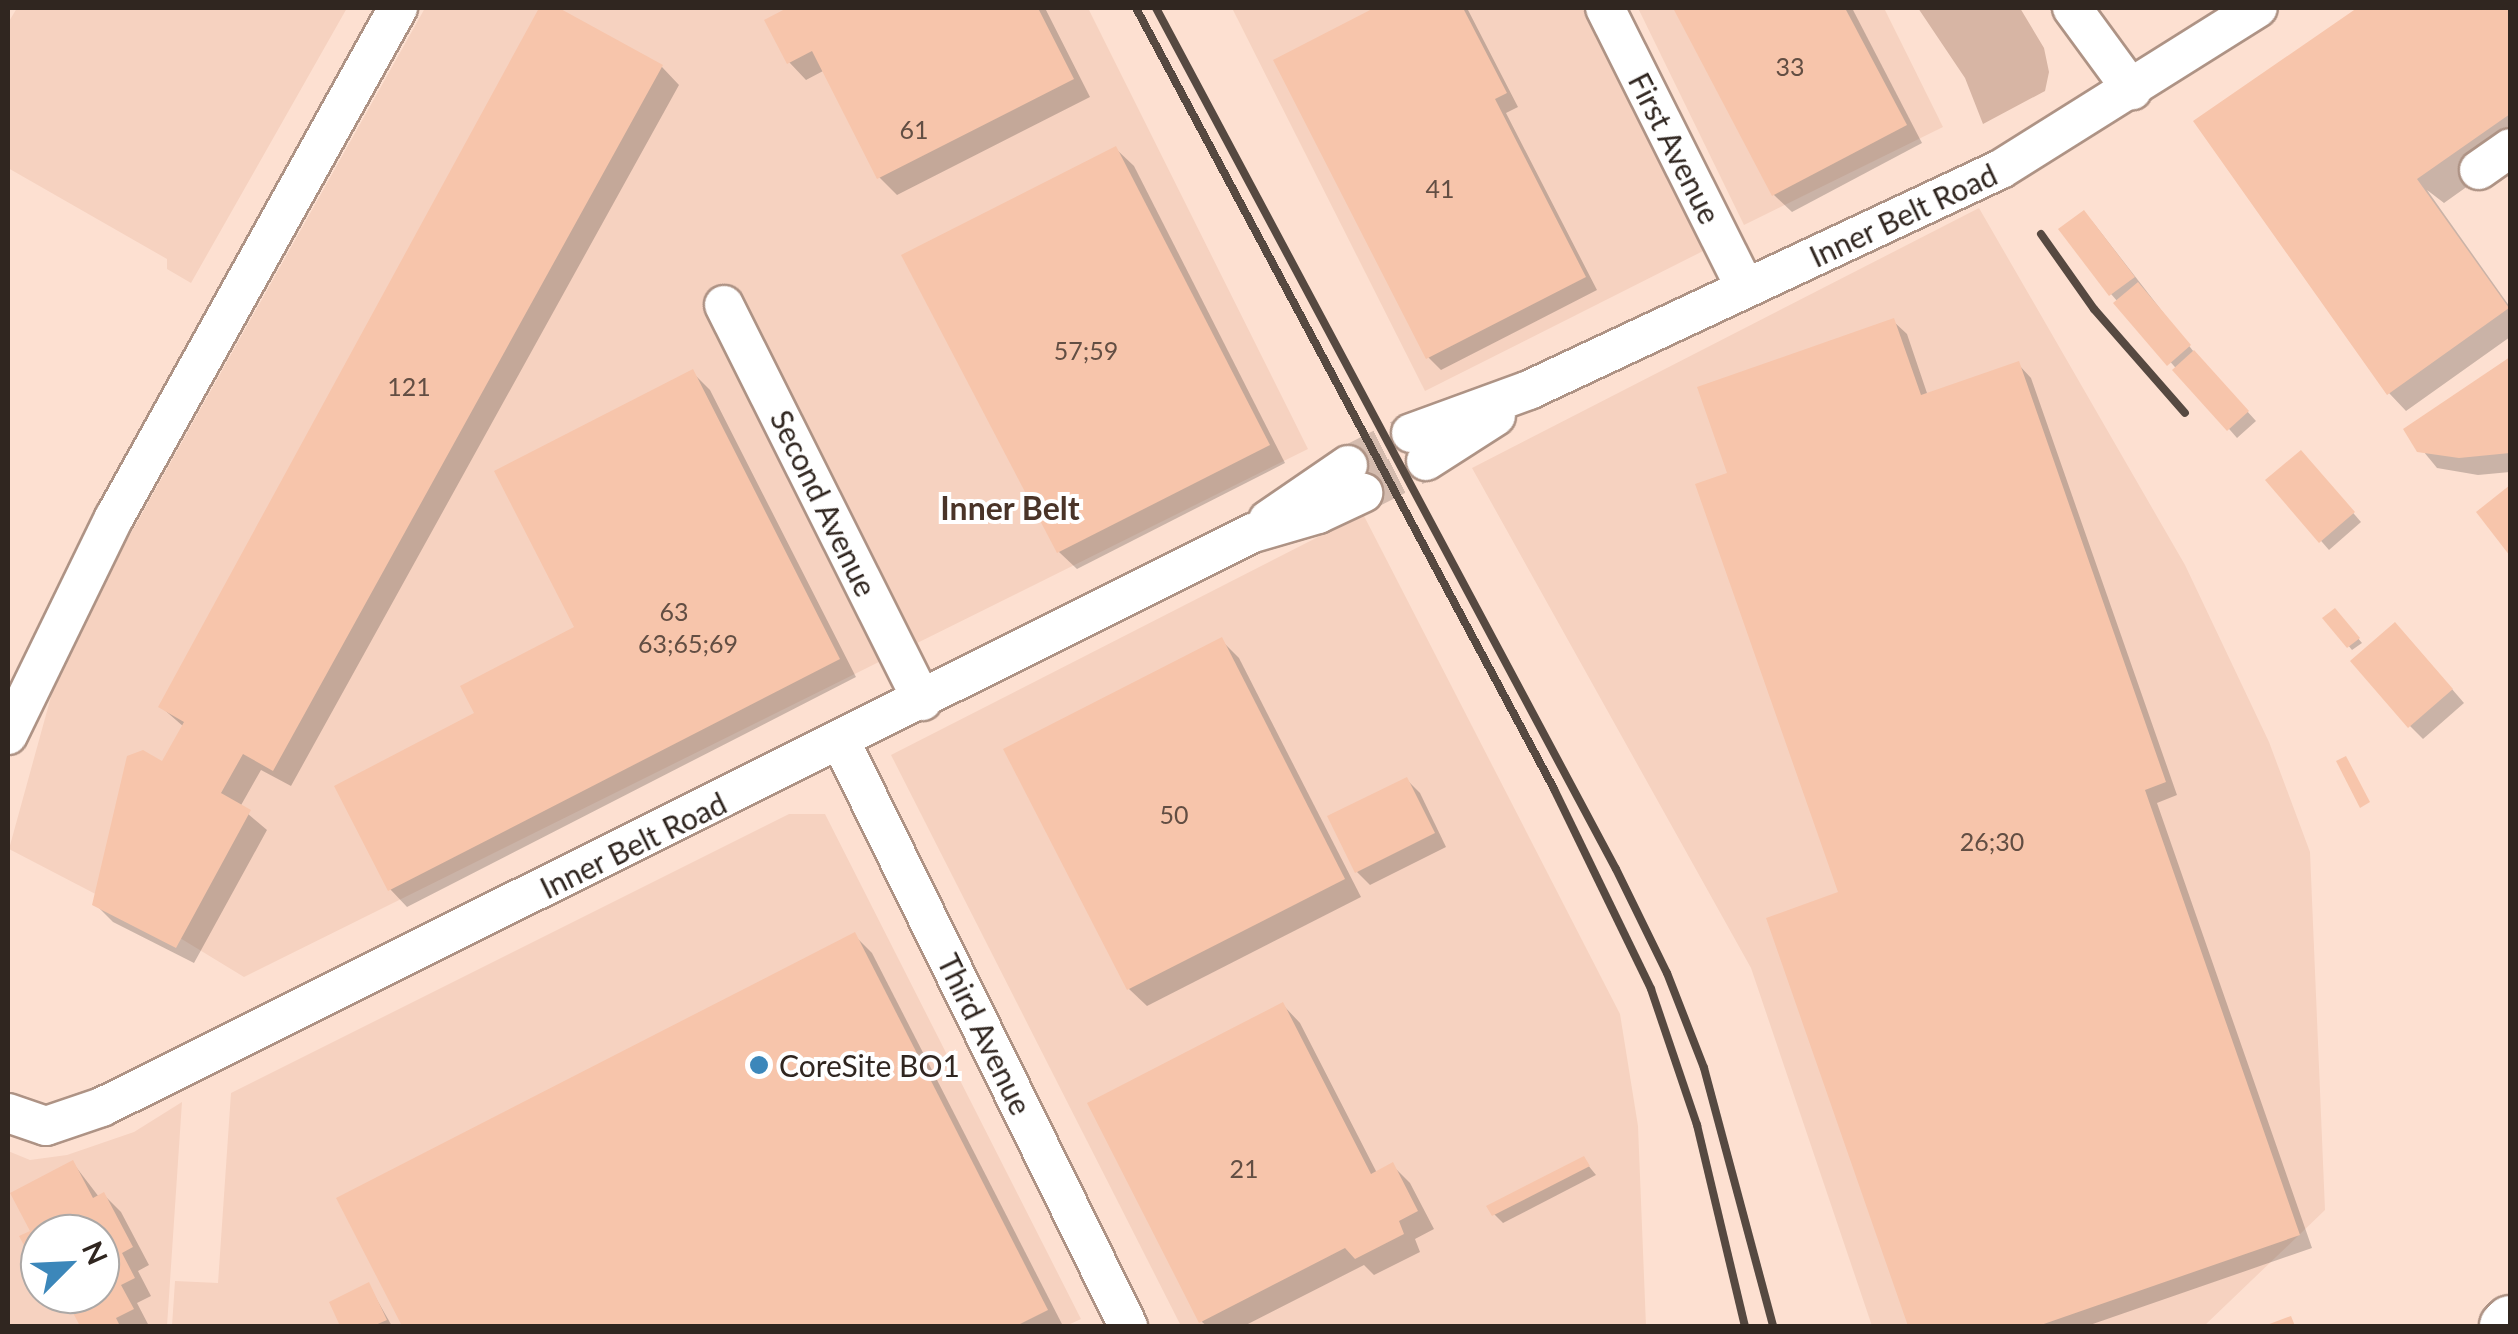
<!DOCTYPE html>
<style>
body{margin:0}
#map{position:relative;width:2518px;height:1334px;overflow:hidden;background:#fde0d1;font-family:Lato,sans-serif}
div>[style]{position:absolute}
.built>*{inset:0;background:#f6d2c0}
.green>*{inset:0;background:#d7b5a4}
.shadow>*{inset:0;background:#0003}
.building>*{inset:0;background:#f7c5ab}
.minor-tunnel>*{height:38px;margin-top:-19px;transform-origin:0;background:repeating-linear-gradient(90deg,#d4bbae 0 38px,transparent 0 57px)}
.roads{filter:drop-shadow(2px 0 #ae9385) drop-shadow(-2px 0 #ae9385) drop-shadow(0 2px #ae9385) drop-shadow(0 -2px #ae9385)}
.minor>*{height:38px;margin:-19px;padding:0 19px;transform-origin:19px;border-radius:19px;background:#fff}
.highway>*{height:55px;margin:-27.5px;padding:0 27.5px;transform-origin:27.5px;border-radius:27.5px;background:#fff}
.rail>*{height:8px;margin:-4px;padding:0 4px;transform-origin:4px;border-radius:4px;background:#564941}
.dots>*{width:28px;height:28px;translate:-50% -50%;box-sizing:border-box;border:5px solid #fff;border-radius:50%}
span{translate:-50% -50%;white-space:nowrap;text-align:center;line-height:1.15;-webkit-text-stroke:8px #fff;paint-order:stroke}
.number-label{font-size:25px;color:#624e43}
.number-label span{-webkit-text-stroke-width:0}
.street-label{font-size:30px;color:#302620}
.poi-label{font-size:30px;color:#302620}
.left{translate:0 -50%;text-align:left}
.neighbourhood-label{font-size:32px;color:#4a3428;font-weight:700}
.frame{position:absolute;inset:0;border:10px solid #302620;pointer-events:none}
.north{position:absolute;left:20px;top:1214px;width:100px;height:100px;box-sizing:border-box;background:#fff;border:2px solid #aca8a6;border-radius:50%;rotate:66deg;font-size:28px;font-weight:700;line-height:40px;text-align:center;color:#302620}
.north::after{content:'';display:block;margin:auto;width:35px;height:45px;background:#3c87ba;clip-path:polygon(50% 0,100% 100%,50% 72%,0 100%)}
</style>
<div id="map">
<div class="built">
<div style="clip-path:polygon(17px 8px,347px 8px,191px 283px,167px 269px,167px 259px,8px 168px,8px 23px)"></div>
<div style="clip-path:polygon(425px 8px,1088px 8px,1308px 449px,244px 977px,180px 938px,9px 849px,52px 693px,79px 626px)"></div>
<div style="clip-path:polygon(1232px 8px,1593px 8px,1713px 246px,1425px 391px)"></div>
<div style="clip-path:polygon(1638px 8px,1884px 8px,1943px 127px,1744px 225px)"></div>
<div style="clip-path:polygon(1979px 208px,2185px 565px,2269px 742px,2310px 852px,2325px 1210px,2204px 1326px,1872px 1326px,1751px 968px,1472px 468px)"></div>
<div style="clip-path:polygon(1363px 514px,1620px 1014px,1638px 1126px,1646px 1326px,1181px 1326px,891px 755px)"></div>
<div style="clip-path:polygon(789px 814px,825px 814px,1081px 1319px,1066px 1326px,172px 1326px,175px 1281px,218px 1283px,231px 1093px)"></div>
<div style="clip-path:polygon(evenodd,182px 1102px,167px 1326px,8px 1326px,8px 1151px,30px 1160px,67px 1155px,134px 1132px,182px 1102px,40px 1234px,100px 1234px,100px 1294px,40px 1294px,40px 1234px)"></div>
</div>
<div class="green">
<div style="clip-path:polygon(1918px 8px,2020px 8px,2044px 48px,2049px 72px,2045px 91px,1983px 124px,1965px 78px)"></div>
</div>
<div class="shadow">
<div style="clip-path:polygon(542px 8px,554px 8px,662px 67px,679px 85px,291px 786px,261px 770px,240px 807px,267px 830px,194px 963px,113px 922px,95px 904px,184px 727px,161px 707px)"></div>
<div style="clip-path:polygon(793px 8px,1045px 8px,1090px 97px,897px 195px,879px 177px,825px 70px,806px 80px,789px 62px,768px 21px)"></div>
<div style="clip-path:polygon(1380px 8px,1467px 8px,1518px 107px,1506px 113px,1597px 290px,1441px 370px,1428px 357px,1276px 61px)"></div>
<div style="clip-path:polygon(1676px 8px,1852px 8px,1922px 143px,1792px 212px,1774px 195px)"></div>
<div style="clip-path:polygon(2361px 8px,2510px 8px,2510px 156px,2444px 203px,2427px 190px,2510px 307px,2510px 337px,2406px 411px,2389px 393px,2197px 122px)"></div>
<div style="clip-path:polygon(1116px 149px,1134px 166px,1285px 463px,1077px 569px,1059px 552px,905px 257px)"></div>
<div style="clip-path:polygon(2092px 221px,2197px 356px,2256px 421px,2237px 438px,2111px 294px)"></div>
<div style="clip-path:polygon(1893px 321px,1907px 334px,1928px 396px,2018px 364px,2031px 378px,2177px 795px,2157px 803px,2312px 1248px,2087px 1326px,1911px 1326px,1769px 919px,1841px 894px,1730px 474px)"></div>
<div style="clip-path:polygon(2510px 360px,2510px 472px,2478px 475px,2437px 468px,2406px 430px)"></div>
<div style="clip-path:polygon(692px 372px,710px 390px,856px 677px,407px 907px,390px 889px,478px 714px,578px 628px)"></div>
<div style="clip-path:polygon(2309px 462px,2361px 522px,2329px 550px,2269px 481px)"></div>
<div style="clip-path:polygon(2335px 611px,2362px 643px,2352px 650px,2326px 618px)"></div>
<div style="clip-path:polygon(2408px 638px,2464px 703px,2423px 739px,2410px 726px)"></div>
<div style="clip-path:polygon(1221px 640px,1239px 658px,1361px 897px,1147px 1006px,1129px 989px)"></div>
<div style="clip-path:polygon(1407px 780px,1420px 793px,1446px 847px,1370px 885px,1357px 872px)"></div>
<div style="clip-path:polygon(854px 935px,872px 953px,1063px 1326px,404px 1326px,339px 1199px)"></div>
<div style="clip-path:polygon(1283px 1005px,1300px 1023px,1377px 1173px,1392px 1165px,1410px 1183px,1434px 1229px,1415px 1239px,1420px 1252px,1374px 1275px,1364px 1265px,1244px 1326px,1207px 1326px,1202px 1322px)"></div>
<div style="clip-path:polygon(1583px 1159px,1596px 1175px,1503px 1223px,1494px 1214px)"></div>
<div style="clip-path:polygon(73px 1163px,99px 1197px,104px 1195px,121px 1212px,149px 1265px,138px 1271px,151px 1296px,137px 1303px,149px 1326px,82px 1326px,66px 1294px,100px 1294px,100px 1234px,40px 1234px,38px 1266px,33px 1232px)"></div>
<div style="clip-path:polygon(369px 1286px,392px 1326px,343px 1326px,332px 1303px)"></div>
</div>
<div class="building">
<div style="clip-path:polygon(539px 8px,559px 8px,663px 65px,273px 771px,243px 754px,221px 793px,251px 810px,176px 948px,92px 905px,127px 756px,143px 750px,162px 761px,184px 722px,158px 707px)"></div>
<div style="clip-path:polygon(787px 8px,1038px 8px,1074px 79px,877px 179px,812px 51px,787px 64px,764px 20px)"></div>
<div style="clip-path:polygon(1374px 8px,1463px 8px,1507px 93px,1495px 99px,1586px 277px,1426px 359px,1273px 60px)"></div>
<div style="clip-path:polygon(1673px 8px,1845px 8px,1907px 125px,1772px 196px)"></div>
<div style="clip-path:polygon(2357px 8px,2510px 8px,2510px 114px,2417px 179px,2509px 308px,2387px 395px,2193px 121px)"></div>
<div style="clip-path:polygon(1116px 146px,1270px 445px,1057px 553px,901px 255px)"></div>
<div style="clip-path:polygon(2084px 210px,2135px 277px,2109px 296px,2058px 229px)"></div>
<div style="clip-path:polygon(2138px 282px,2191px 345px,2167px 366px,2113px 303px)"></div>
<div style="clip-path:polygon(1894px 318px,1921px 395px,2019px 361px,2166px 782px,2145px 790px,2300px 1235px,2038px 1326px,1908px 1326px,1766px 918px,1838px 892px,1695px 484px,1727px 473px,1697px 387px)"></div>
<div style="clip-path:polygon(2194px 350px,2249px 411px,2227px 431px,2172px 370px)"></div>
<div style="clip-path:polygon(2510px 357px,2510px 453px,2459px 458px,2417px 452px,2403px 429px)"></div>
<div style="clip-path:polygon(693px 369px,840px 659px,388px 891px,334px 786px,474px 713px,460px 686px,574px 627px,494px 471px)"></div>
<div style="clip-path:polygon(2301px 450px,2355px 512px,2319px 543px,2265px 480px)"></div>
<div style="clip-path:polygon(2510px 485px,2510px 556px,2476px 512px)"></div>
<div style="clip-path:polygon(2335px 608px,2360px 638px,2347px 648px,2322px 618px)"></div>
<div style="clip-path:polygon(2395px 622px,2453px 689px,2408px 728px,2350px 661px)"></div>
<div style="clip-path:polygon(1222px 637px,1345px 879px,1127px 990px,1003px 749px)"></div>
<div style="clip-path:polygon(2346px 756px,2370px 802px,2360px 808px,2336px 761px)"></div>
<div style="clip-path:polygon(1407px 777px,1435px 833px,1355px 873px,1327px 816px)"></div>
<div style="clip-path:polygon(855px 932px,1048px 1310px,1016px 1326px,402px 1326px,336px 1198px)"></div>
<div style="clip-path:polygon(1283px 1002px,1371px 1174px,1393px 1162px,1418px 1211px,1399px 1221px,1404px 1234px,1355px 1259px,1345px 1248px,1199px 1323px,1087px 1103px)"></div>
<div style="clip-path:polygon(1584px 1156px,1590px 1166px,1492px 1216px,1486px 1206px)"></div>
<div style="clip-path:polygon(73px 1160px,93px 1198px,104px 1192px,133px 1247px,122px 1253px,135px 1278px,121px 1285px,134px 1309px,116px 1318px,120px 1326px,80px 1326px,63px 1294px,100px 1294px,100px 1234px,40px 1234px,40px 1266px,36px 1268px,19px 1236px,30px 1231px,10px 1193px)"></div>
<div style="clip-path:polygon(369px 1282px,387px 1320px,373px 1326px,340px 1326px,329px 1302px)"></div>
<div style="clip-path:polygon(2291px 1316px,2295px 1326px,2264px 1326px)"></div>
</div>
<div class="minor-tunnel">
<div style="left:1348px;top:465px;width:71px;rotate:-26.9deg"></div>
<div style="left:1363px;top:493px;width:71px;rotate:-26.9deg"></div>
</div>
<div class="roads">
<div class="minor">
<div style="left:1605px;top:8px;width:313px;rotate:63.4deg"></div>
<div style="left:2072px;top:8px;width:102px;rotate:53.8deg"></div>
<div style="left:2479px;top:170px;width:38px;rotate:-35deg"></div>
<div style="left:724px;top:305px;width:443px;rotate:63.4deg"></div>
<div style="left:1411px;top:433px;width:126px;rotate:-20deg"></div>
<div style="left:1529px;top:390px;width:521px;rotate:-25.09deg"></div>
<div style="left:2001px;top:169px;width:303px;rotate:-32.1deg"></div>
<div style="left:1426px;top:461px;width:83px;rotate:-32.7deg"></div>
<div style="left:1268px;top:520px;width:97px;rotate:-34.5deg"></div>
<div style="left:8px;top:735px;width:242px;rotate:-64deg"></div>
<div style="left:114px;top:518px;width:584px;rotate:-60.89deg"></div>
<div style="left:841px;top:742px;width:651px;rotate:63.83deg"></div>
<div style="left:8px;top:1113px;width:40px;rotate:18.9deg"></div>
<div style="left:46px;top:1126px;width:59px;rotate:-18.7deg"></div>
<div style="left:102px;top:1107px;width:1286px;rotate:-26.51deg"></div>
<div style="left:1253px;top:533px;width:68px;rotate:-16.3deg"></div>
<div style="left:1318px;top:514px;width:50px;rotate:-25deg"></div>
</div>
<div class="highway">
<div style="left:2507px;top:1326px;width:4px;rotate:-45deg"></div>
</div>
</div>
<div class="rail">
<div style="left:1136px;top:8px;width:886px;rotate:61.84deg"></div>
<div style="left:1554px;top:789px;width:222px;rotate:64.1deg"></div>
<div style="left:1651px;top:989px;width:144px;rotate:71.3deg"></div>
<div style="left:1697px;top:1125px;width:207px;rotate:76.6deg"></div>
<div style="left:1156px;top:8px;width:976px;rotate:61.89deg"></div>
<div style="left:1616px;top:869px;width:116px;rotate:63.9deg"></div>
<div style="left:1667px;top:973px;width:102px;rotate:68.7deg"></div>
<div style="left:1704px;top:1068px;width:267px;rotate:75deg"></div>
<div style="left:2041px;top:234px;width:92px;rotate:54.8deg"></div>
<div style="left:2094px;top:309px;width:138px;rotate:48.8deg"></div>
</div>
<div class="dots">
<div style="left:759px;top:1065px;background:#3c87ba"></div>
</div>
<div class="number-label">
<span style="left:1790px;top:66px">33</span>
<span style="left:914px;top:129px">61</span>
<span style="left:1440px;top:188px">41</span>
<span style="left:1086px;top:350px">57;59</span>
<span style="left:409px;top:386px">121</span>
<span style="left:674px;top:611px">63</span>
<span style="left:688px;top:643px">63;65;69</span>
<span style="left:1174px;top:814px">50</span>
<span style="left:1992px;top:841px">26;30</span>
<span style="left:1244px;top:1168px">21</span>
</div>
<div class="street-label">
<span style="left:1675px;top:148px;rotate:63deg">First Avenue</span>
<span style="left:1903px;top:215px;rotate:-25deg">Inner Belt Road</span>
<span style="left:824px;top:503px;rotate:64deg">Second Avenue</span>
<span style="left:633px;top:845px;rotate:-26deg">Inner Belt Road</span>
<span style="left:985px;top:1034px;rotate:64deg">Third Avenue</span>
</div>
<div class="poi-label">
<span class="left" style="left:779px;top:1065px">CoreSite BO1</span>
</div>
<div class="neighbourhood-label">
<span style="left:1010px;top:508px">Inner Belt</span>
</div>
<div class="frame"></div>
<div class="north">N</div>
</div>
